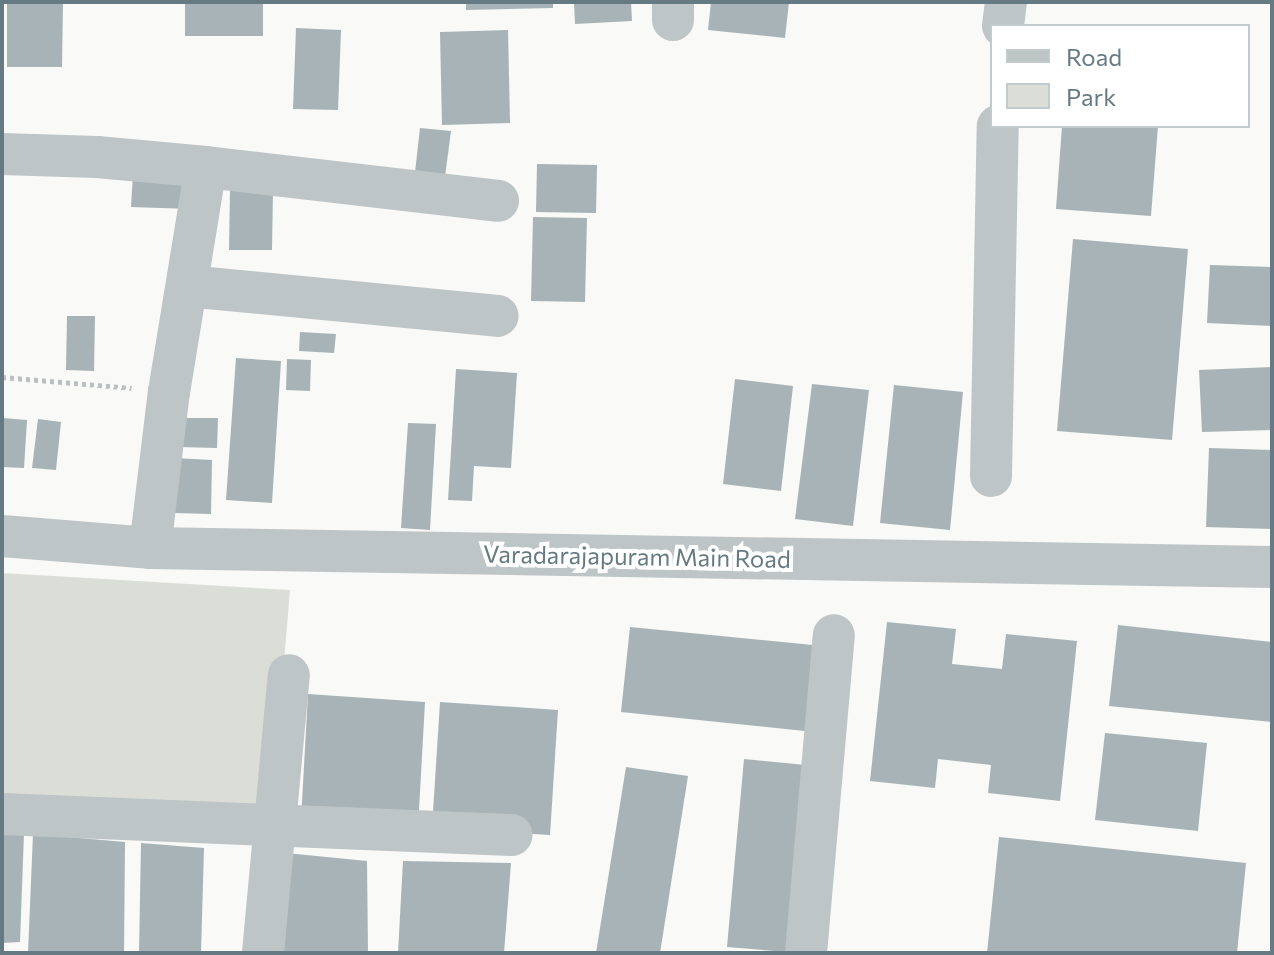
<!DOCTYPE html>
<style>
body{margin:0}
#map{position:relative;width:1274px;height:955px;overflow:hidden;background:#f9f9f7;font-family:Commissioner,sans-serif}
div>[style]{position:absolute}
.green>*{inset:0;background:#dbded6}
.building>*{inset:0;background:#a7b3b6}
.path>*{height:5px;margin-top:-2.5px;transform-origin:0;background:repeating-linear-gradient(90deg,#bbbfc1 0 4px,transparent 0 8px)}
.minor>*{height:42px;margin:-21px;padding:0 21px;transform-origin:21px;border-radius:21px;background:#bec5c7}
span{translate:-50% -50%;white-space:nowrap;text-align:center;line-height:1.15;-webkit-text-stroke:8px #fff;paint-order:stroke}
.street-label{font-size:24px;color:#657a82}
.frame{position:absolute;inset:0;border:4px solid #657a82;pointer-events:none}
.legend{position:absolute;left:990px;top:24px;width:260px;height:104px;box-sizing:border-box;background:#fff;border:2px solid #c1cacd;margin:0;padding:10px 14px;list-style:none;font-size:24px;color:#657a82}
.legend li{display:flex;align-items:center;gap:16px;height:40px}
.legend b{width:40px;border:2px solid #c1cacd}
</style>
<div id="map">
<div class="green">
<div style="clip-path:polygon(2px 573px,290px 590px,270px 828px,2px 807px)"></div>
</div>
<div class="building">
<div style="clip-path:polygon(7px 2px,63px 2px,62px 67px,7px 67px)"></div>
<div style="clip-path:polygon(185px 2px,263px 2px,263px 36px,185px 36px)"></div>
<div style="clip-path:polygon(466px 2px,553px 2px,553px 8px,466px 10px)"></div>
<div style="clip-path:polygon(574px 2px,631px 2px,632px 21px,575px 24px)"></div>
<div style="clip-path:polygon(711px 2px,789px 2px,785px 38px,708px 30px)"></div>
<div style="clip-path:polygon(296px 28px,341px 30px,338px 110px,293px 109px)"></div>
<div style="clip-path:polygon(508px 30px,510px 123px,442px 125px,440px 32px)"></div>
<div style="clip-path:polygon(1062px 126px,1158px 126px,1151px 216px,1056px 209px)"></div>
<div style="clip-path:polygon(420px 128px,451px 131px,444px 184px,414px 181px)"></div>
<div style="clip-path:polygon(537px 164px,597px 165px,596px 213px,536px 212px)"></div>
<div style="clip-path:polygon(133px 173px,191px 175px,191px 209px,131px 207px)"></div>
<div style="clip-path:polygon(230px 189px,273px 189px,272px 250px,229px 250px)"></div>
<div style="clip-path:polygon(533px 217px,587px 218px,585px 302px,531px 301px)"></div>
<div style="clip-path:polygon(1073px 239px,1188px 249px,1172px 440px,1057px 431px)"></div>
<div style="clip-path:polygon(1210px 265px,1272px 267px,1272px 326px,1207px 323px)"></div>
<div style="clip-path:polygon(67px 316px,95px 316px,94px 371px,66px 370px)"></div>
<div style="clip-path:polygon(300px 332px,336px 334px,334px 353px,299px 351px)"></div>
<div style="clip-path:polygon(236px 358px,281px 361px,272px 503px,226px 500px)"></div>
<div style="clip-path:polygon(287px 359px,311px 360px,310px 391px,286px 390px)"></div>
<div style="clip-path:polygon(1272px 367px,1272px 430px,1202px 432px,1199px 370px)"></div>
<div style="clip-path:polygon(456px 369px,517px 373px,511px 468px,474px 466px,472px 501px,448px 500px)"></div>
<div style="clip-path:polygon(735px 379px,793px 386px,781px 491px,723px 484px)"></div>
<div style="clip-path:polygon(812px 384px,869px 390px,853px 526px,795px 519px)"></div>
<div style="clip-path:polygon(894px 385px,963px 392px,950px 530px,880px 523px)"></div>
<div style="clip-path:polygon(3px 418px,27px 420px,24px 468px,2px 467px)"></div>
<div style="clip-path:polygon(180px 418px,218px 418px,217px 448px,179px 447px)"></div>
<div style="clip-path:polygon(38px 419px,61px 422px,56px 470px,32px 468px)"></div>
<div style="clip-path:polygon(408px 423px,436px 424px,430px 530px,401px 528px)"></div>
<div style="clip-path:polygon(1209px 448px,1272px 450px,1272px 529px,1206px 527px)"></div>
<div style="clip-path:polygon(175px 458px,212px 460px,211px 514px,174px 513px)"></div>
<div style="clip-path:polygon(887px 622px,956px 629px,952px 664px,1002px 669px,1006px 634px,1077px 641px,1060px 801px,988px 793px,991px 765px,938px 759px,935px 788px,870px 781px)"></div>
<div style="clip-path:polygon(1118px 625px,1272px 642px,1272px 722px,1109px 706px)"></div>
<div style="clip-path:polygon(630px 627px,823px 646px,814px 732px,621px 712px)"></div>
<div style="clip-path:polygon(308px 694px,425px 702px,418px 828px,301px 820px)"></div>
<div style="clip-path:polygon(440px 702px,558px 710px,550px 835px,432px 828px)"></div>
<div style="clip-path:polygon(1105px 733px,1207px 743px,1198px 831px,1095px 820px)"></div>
<div style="clip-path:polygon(744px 759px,816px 766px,799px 953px,727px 947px)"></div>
<div style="clip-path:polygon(626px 767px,688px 776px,660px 953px,596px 953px)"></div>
<div style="clip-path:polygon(2px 832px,24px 833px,20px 942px,2px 943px)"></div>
<div style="clip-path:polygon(33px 834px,125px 842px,124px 953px,28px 953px)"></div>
<div style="clip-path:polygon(999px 837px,1246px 863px,1237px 953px,987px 953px)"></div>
<div style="clip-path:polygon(141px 843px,204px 848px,201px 953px,139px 953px)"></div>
<div style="clip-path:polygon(286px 853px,367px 861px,368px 953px,279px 953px)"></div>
<div style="clip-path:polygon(403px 861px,511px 863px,504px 953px,398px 953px)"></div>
</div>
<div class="path">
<div style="left:2px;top:377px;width:130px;rotate:4.8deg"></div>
</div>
<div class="minor">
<div style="left:673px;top:20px;width:18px;rotate:-90deg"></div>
<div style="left:1003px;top:26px;width:24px;rotate:-83deg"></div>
<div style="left:2px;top:154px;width:95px;rotate:1.8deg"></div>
<div style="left:97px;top:157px;width:109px;rotate:5.2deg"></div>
<div style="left:206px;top:167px;width:294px;rotate:6.6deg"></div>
<div style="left:187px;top:286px;width:312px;rotate:5.5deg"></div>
<div style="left:991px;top:476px;width:350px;rotate:-88.9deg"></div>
<div style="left:2px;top:536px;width:148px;rotate:4.6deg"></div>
<div style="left:150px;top:548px;width:1122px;rotate:0.97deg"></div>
<div style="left:150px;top:548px;width:157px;rotate:-83.1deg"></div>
<div style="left:169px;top:392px;width:228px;rotate:-80.7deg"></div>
<div style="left:2px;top:814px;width:510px;rotate:2.36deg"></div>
<div style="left:263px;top:953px;width:279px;rotate:-84.7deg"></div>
<div style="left:806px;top:953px;width:319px;rotate:-85deg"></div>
</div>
<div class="street-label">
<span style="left:637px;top:556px;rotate:1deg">Varadarajapuram Main Road</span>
</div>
<div class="frame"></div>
<ul class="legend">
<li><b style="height:10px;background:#bec5c7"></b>Road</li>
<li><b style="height:22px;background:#dbded6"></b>Park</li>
</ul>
</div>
